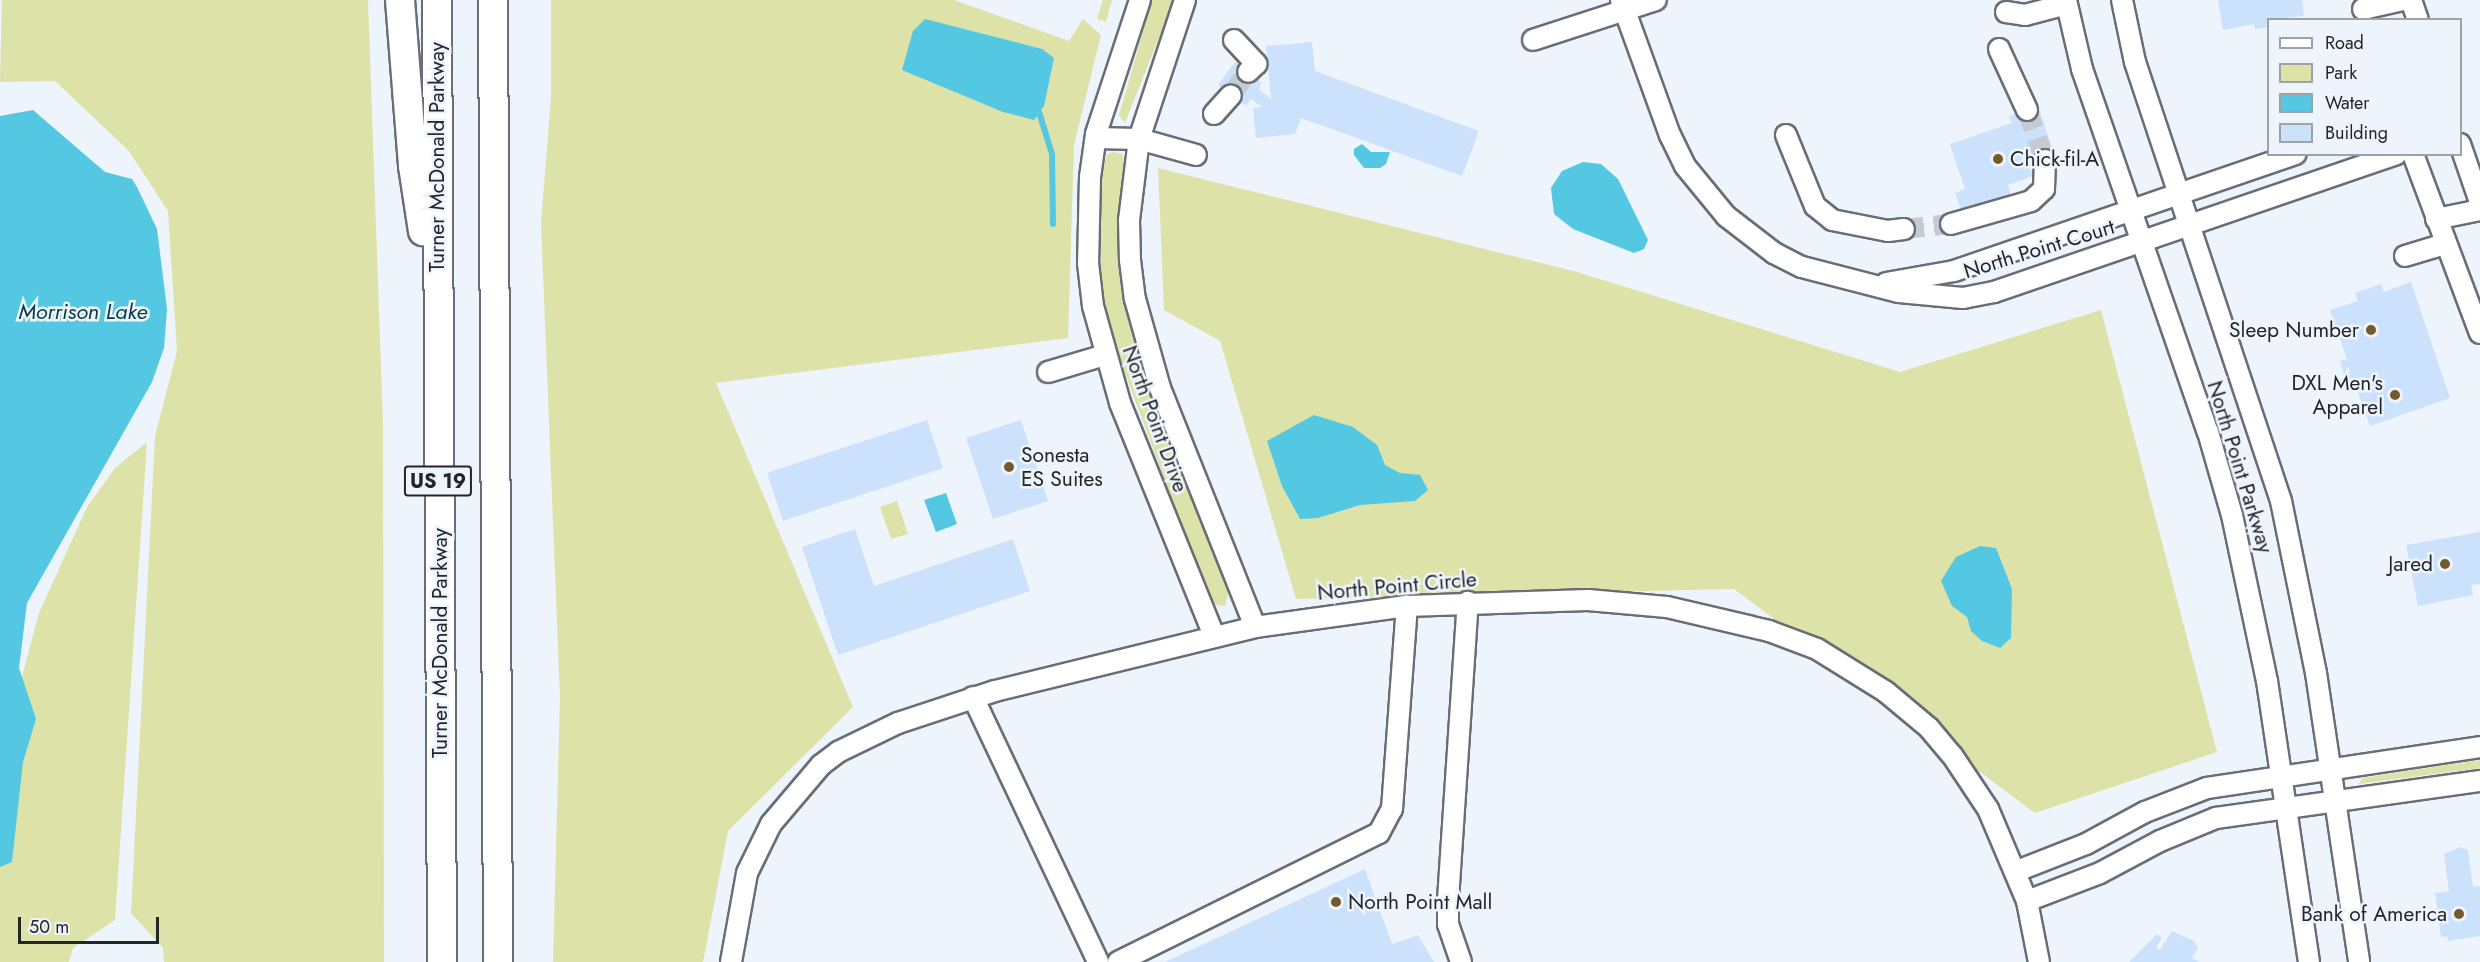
<!DOCTYPE html>
<style>
body{margin:0}
#map{position:relative;width:2480px;height:962px;overflow:hidden;background:#eef4fc;font-family:Jost,sans-serif}
div>[style]{position:absolute}
.green>*{inset:0;background:#dde2a9}
.water>*{inset:0;background:#54c7e2}
.stream>*{height:6px;margin:-3px;padding:0 3px;transform-origin:3px;border-radius:3px;background:#54c7e2}
.building>*{inset:0;background:#cbe1fc}
.minor-tunnel>*{height:20px;margin-top:-10px;transform-origin:0;background:repeating-linear-gradient(90deg,#c5cbd2 0 20px,transparent 0 30px)}
.roads{filter:drop-shadow(2px 0 #686e75) drop-shadow(-2px 0 #686e75) drop-shadow(0 2px #686e75) drop-shadow(0 -2px #686e75)}
.minor>*{height:20px;margin:-10px;padding:0 10px;transform-origin:10px;border-radius:10px;background:#fff}
.highway>*{height:28px;margin:-14px;padding:0 14px;transform-origin:14px;border-radius:14px;background:#fff}
.dots>*{width:16px;height:16px;translate:-50% -50%;box-sizing:border-box;border:3px solid #eef4fc;border-radius:50%}
span{translate:-50% -50%;white-space:nowrap;text-align:center;line-height:1.15;-webkit-text-stroke:5px #eef4fc;paint-order:stroke}
.shield-label span{padding:2px 4px;background:#eef4fc;border:2px solid;border-radius:4px;-webkit-text-stroke-width:0}
.shield-label{font-size:20px;color:#232628;font-weight:700}
.street-label{font-size:21px;color:#232628}
.poi-label{font-size:21px;color:#232628}
.left{translate:0 -50%;text-align:left}
.right{translate:-100% -50%;text-align:right}
.water-label{font-size:22px;color:#053c47;font-style:italic}
.legend{position:absolute;left:2267px;top:18px;width:195px;height:138px;box-sizing:border-box;background:#eef4fc;border:2px solid #9da2a7;margin:0;padding:8px 10px;list-style:none;font-size:18px;color:#232628}
.legend li{display:flex;align-items:center;gap:12px;height:30px}
.legend b{width:30px;border:2px solid #9da2a7}
.scale{position:absolute;left:18px;top:917px;width:141px;height:27px;box-sizing:border-box;border:3px solid #232628;border-top:0;padding-left:8px;font-size:18px;line-height:21px;white-space:nowrap;color:#232628;-webkit-text-stroke:4px #eef4fc;paint-order:stroke}
</style>
<div id="map">
<div class="green">
<div style="clip-path:polygon(2px 0,368px 0,383px 424px,384px 962px,164px 962px,163px 948px,131px 913px,155px 436px,177px 351px,168px 211px,129px 151px,55px 81px,0 82px)"></div>
<div style="clip-path:polygon(551px 0,954px 0,1069px 41px,1083px 19px,1101px 35px,1074px 145px,1068px 338px,716px 383px,853px 707px,728px 831px,703px 962px,553px 962px,560px 697px,541px 222px,551px 99px)"></div>
<div style="clip-path:polygon(1103px 0,1112px 0,1106px 22px,1097px 19px)"></div>
<div style="clip-path:polygon(1152px 0,1174px 0,1125px 123px,1119px 115px)"></div>
<div style="clip-path:polygon(1114px 152px,1122px 154px,1124px 162px,1118px 220px,1120px 275px,1137px 354px,1229px 590px,1225px 606px,1211px 604px,1116px 349px,1102px 289px,1098px 226px,1102px 171px,1107px 154px)"></div>
<div style="clip-path:polygon(1158px 168px,1577px 272px,1900px 372px,2101px 310px,2217px 752px,2035px 813px,1734px 589px,1296px 599px,1220px 341px,1164px 310px)"></div>
<div style="clip-path:polygon(147px 442px,115px 920px,73px 948px,69px 962px,0 962px,0 759px,39px 613px,87px 507px,115px 468px)"></div>
<div style="clip-path:polygon(897px 501px,908px 534px,891px 539px,880px 507px)"></div>
<div style="clip-path:polygon(2480px 760px,2480px 768px,2358px 784px,2363px 778px)"></div>
</div>
<div class="water">
<div style="clip-path:polygon(925px 19px,1042px 49px,1054px 58px,1044px 106px,1034px 120px,1003px 112px,902px 70px,913px 31px)"></div>
<div style="clip-path:polygon(33px 110px,105px 172px,132px 179px,137px 187px,157px 229px,167px 309px,164px 348px,152px 382px,27px 603px,19px 668px,36px 719px,23px 762px,12px 862px,0 867px,0 116px)"></div>
<div style="clip-path:polygon(1362px 144px,1371px 152px,1390px 152px,1386px 164px,1380px 168px,1364px 168px,1354px 155px,1354px 149px)"></div>
<div style="clip-path:polygon(1583px 162px,1601px 164px,1618px 179px,1648px 240px,1644px 249px,1634px 253px,1573px 229px,1554px 214px,1551px 188px,1562px 171px)"></div>
<div style="clip-path:polygon(1314px 415px,1353px 427px,1377px 445px,1385px 465px,1400px 473px,1420px 475px,1428px 490px,1415px 501px,1360px 505px,1318px 518px,1300px 519px,1282px 486px,1267px 441px)"></div>
<div style="clip-path:polygon(946px 493px,957px 524px,936px 532px,924px 500px)"></div>
<div style="clip-path:polygon(1980px 546px,1996px 548px,2012px 589px,2011px 638px,2000px 648px,1982px 641px,1971px 631px,1967px 617px,1952px 606px,1941px 581px,1956px 557px)"></div>
</div>
<div class="stream">
<div style="left:1039px;top:112px;width:44px;rotate:72.8deg"></div>
<div style="left:1052px;top:154px;width:70px;rotate:89.2deg"></div>
</div>
<div class="building">
<div style="clip-path:polygon(2218px 0,2302px 0,2304px 16px,2268px 20px,2268px 27px,2255px 29px,2254px 24px,2223px 30px)"></div>
<div style="clip-path:polygon(1312px 42px,1315px 71px,1479px 131px,1462px 176px,1301px 118px,1295px 134px,1256px 138px,1253px 108px,1262px 107px,1251px 99px,1246px 106px,1218px 85px,1235px 62px,1261px 82px,1259px 90px,1271px 99px,1266px 46px)"></div>
<div style="clip-path:polygon(2038px 106px,2054px 154px,2028px 163px,2033px 176px,2008px 185px,2012px 199px,1963px 215px,1955px 193px,1965px 189px,1950px 144px,2012px 123px,2009px 116px)"></div>
<div style="clip-path:polygon(2411px 282px,2450px 398px,2370px 426px,2353px 378px,2346px 380px,2340px 361px,2347px 359px,2330px 310px,2358px 301px,2355px 293px,2381px 284px,2384px 292px)"></div>
<div style="clip-path:polygon(927px 420px,943px 468px,783px 521px,767px 473px)"></div>
<div style="clip-path:polygon(1021px 420px,1048px 501px,993px 519px,966px 438px)"></div>
<div style="clip-path:polygon(855px 529px,874px 586px,1013px 539px,1030px 591px,838px 655px,802px 547px)"></div>
<div style="clip-path:polygon(2480px 532px,2480px 584px,2471px 585px,2473px 595px,2418px 606px,2406px 545px)"></div>
<div style="clip-path:polygon(2460px 847px,2468px 850px,2473px 887px,2480px 886px,2480px 936px,2448px 941px,2447px 936px,2441px 937px,2435px 893px,2449px 891px,2444px 854px)"></div>
<div style="clip-path:polygon(1365px 869px,1392px 944px,1418px 935px,1434px 962px,1165px 962px)"></div>
<div style="clip-path:polygon(2172px 931px,2194px 941px,2198px 948px,2192px 958px,2199px 962px,2129px 962px,2157px 934px,2162px 938px,2156px 947px,2160px 950px)"></div>
</div>
<div class="minor-tunnel">
<div style="left:1231px;top:95px;width:29px;rotate:-54deg"></div>
<div style="left:2027px;top:110px;width:53px;rotate:70.2deg"></div>
<div style="left:1904px;top:229px;width:47px;rotate:-6.1deg"></div>
</div>
<div class="roads">
<div class="minor">
<div style="left:1140px;top:0;width:141px;rotate:108.2deg"></div>
<div style="left:1096px;top:134px;width:43px;rotate:97.9deg"></div>
<div style="left:1090px;top:177px;width:86px;rotate:91.3deg"></div>
<div style="left:1088px;top:263px;width:43px;rotate:83.4deg"></div>
<div style="left:1093px;top:306px;width:101px;rotate:74.4deg"></div>
<div style="left:1120px;top:403px;width:251px;rotate:68deg"></div>
<div style="left:1185px;top:0;width:146px;rotate:108.3deg"></div>
<div style="left:1139px;top:139px;width:82px;rotate:97deg"></div>
<div style="left:1129px;top:220px;width:40px;rotate:88.6deg"></div>
<div style="left:1130px;top:260px;width:39px;rotate:83deg"></div>
<div style="left:1135px;top:299px;width:92px;rotate:74.3deg"></div>
<div style="left:1160px;top:388px;width:257px;rotate:68.3deg"></div>
<div style="left:1621px;top:0;width:144px;rotate:70.1deg"></div>
<div style="left:1670px;top:135px;width:34px;rotate:64deg"></div>
<div style="left:1685px;top:166px;width:65px;rotate:50.6deg"></div>
<div style="left:1726px;top:216px;width:61px;rotate:37.6deg"></div>
<div style="left:1774px;top:253px;width:31px;rotate:27deg"></div>
<div style="left:1802px;top:267px;width:100px;rotate:14.5deg"></div>
<div style="left:1899px;top:292px;width:64px;rotate:5.4deg"></div>
<div style="left:1963px;top:298px;width:32px;rotate:-11deg"></div>
<div style="left:1994px;top:292px;width:425px;rotate:-18.9deg"></div>
<div style="left:2066px;top:0;width:71px;rotate:76.9deg"></div>
<div style="left:2082px;top:69px;width:384px;rotate:70.9deg"></div>
<div style="left:2208px;top:432px;width:86px;rotate:73.9deg"></div>
<div style="left:2232px;top:515px;width:170px;rotate:78.1deg"></div>
<div style="left:2267px;top:681px;width:284px;rotate:81.5deg"></div>
<div style="left:2122px;top:0;width:63px;rotate:78.2deg"></div>
<div style="left:2135px;top:62px;width:463px;rotate:71.6deg"></div>
<div style="left:2281px;top:501px;width:176px;rotate:78.5deg"></div>
<div style="left:2316px;top:673px;width:292px;rotate:81.5deg"></div>
<div style="left:2411px;top:0;width:21px;rotate:71deg"></div>
<div style="left:2363px;top:9px;width:41px;rotate:-12.7deg"></div>
<div style="left:2006px;top:12px;width:19px;rotate:9deg"></div>
<div style="left:2025px;top:15px;width:43px;rotate:-14.7deg"></div>
<div style="left:1234px;top:40px;width:33px;rotate:47deg"></div>
<div style="left:1256px;top:64px;width:11px;rotate:135deg"></div>
<div style="left:1533px;top:40px;width:129px;rotate:-18deg"></div>
<div style="left:1999px;top:49px;width:67px;rotate:65.3deg"></div>
<div style="left:1214px;top:114px;width:25px;rotate:-48deg"></div>
<div style="left:1786px;top:135px;width:77px;rotate:67.8deg"></div>
<div style="left:1815px;top:206px;width:22px;rotate:39deg"></div>
<div style="left:1832px;top:220px;width:57px;rotate:11.1deg"></div>
<div style="left:1888px;top:231px;width:16px;rotate:-7deg"></div>
<div style="left:1096px;top:138px;width:43px;rotate:1.3deg"></div>
<div style="left:1139px;top:139px;width:59px;rotate:15.7deg"></div>
<div style="left:2460px;top:144px;width:61px;rotate:71deg"></div>
<div style="left:2413px;top:154px;width:191px;rotate:69.5deg"></div>
<div style="left:2436px;top:219px;width:45px;rotate:-11.6deg"></div>
<div style="left:1951px;top:224px;width:83px;rotate:-16deg"></div>
<div style="left:2031px;top:201px;width:18px;rotate:-43deg"></div>
<div style="left:2044px;top:189px;width:29px;rotate:-88deg"></div>
<div style="left:2405px;top:256px;width:42px;rotate:-16.7deg"></div>
<div style="left:1886px;top:283px;width:69px;rotate:-10deg"></div>
<div style="left:1954px;top:271px;width:361px;rotate:-18.9deg"></div>
<div style="left:1048px;top:372px;width:59px;rotate:-16.6deg"></div>
<div style="left:973px;top:697px;width:293px;rotate:64.7deg"></div>
<div style="left:2017px;top:871px;width:74px;rotate:-21.4deg"></div>
<div style="left:2086px;top:844px;width:67px;rotate:-28.5deg"></div>
<div style="left:2145px;top:812px;width:66px;rotate:-21.2deg"></div>
<div style="left:2207px;top:788px;width:276px;rotate:-8.5deg"></div>
<div style="left:2027px;top:901px;width:78px;rotate:-21deg"></div>
<div style="left:2100px;top:873px;width:68px;rotate:-28.1deg"></div>
<div style="left:2160px;top:841px;width:61px;rotate:-22.3deg"></div>
<div style="left:2216px;top:818px;width:267px;rotate:-8deg"></div>
<div style="left:731px;top:962px;width:90px;rotate:-79.8deg"></div>
<div style="left:747px;top:873px;width:55px;rotate:-63.9deg"></div>
<div style="left:771px;top:824px;width:77px;rotate:-49.7deg"></div>
<div style="left:821px;top:765px;width:21px;rotate:-37deg"></div>
<div style="left:838px;top:752px;width:67px;rotate:-25.8deg"></div>
<div style="left:898px;top:723px;width:102px;rotate:-18.3deg"></div>
<div style="left:995px;top:691px;width:268px;rotate:-13.8deg"></div>
<div style="left:1255px;top:627px;width:153px;rotate:-7.9deg"></div>
<div style="left:1407px;top:606px;width:181px;rotate:-1.9deg"></div>
<div style="left:1588px;top:600px;width:79px;rotate:5.1deg"></div>
<div style="left:1667px;top:607px;width:105px;rotate:13.2deg"></div>
<div style="left:1769px;top:631px;width:51px;rotate:20.6deg"></div>
<div style="left:1817px;top:649px;width:81px;rotate:31.9deg"></div>
<div style="left:1886px;top:692px;width:56px;rotate:39.9deg"></div>
<div style="left:1929px;top:728px;width:35px;rotate:50deg"></div>
<div style="left:1952px;top:755px;width:65px;rotate:56.3deg"></div>
<div style="left:1988px;top:809px;width:100px;rotate:67deg"></div>
<div style="left:2027px;top:901px;width:62px;rotate:78.9deg"></div>
<div style="left:1118px;top:962px;width:291px;rotate:-26.3deg"></div>
<div style="left:1379px;top:833px;width:27px;rotate:-62deg"></div>
<div style="left:1392px;top:809px;width:204px;rotate:-85.8deg"></div>
<div style="left:1461px;top:962px;width:40px;rotate:-108.9deg"></div>
<div style="left:1448px;top:924px;width:24px;rotate:-90deg"></div>
<div style="left:1448px;top:900px;width:299px;rotate:-86.2deg"></div>
</div>
<div class="highway">
<div style="left:400px;top:0;width:167px;rotate:85.5deg"></div>
<div style="left:413px;top:166px;width:66px;rotate:81.3deg"></div>
<div style="left:437px;top:0;width:962px;rotate:89.7deg"></div>
<div style="left:493px;top:0;width:962px;rotate:89.7deg"></div>
</div>
</div>
<div class="dots">
<div style="left:1998px;top:159px;background:#735a2b"></div>
<div style="left:2371px;top:330px;background:#735a2b"></div>
<div style="left:2395px;top:395px;background:#735a2b"></div>
<div style="left:1009px;top:467px;background:#735a2b"></div>
<div style="left:2445px;top:564px;background:#735a2b"></div>
<div style="left:1336px;top:902px;background:#735a2b"></div>
<div style="left:2459px;top:914px;background:#735a2b"></div>
</div>
<div class="shield-label">
<span style="left:438px;top:481px">US 19</span>
</div>
<div class="street-label">
<span style="left:437px;top:157px;rotate:-90deg">Turner McDonald Parkway</span>
<span style="left:2039px;top:249px;rotate:-17deg">North Point Court</span>
<span style="left:1155px;top:419px;rotate:70deg">North Point Drive</span>
<span style="left:2240px;top:467px;rotate:73deg">North Point Parkway</span>
<span style="left:1397px;top:586px;rotate:-5deg">North Point Circle</span>
<span style="left:440px;top:643px;rotate:-90deg">Turner McDonald Parkway</span>
</div>
<div class="poi-label">
<span class="left" style="left:2010px;top:159px">Chick-fil-A</span>
<span class="right" style="left:2359px;top:330px">Sleep Number</span>
<span class="right" style="left:2383px;top:395px">DXL Men's<br>Apparel</span>
<span class="left" style="left:1021px;top:467px">Sonesta<br>ES Suites</span>
<span class="right" style="left:2433px;top:564px">Jared</span>
<span class="left" style="left:1348px;top:902px">North Point Mall</span>
<span class="right" style="left:2447px;top:914px">Bank of America</span>
</div>
<div class="water-label">
<span style="left:83px;top:312px">Morrison Lake</span>
</div>
<ul class="legend">
<li><b style="height:8px;background:#fff"></b>Road</li>
<li><b style="height:16px;background:#dde2a9"></b>Park</li>
<li><b style="height:16px;background:#54c7e2"></b>Water</li>
<li><b style="height:16px;background:#cbe1fc"></b>Building</li>
</ul>
<div class="scale">50 m</div>
</div>
